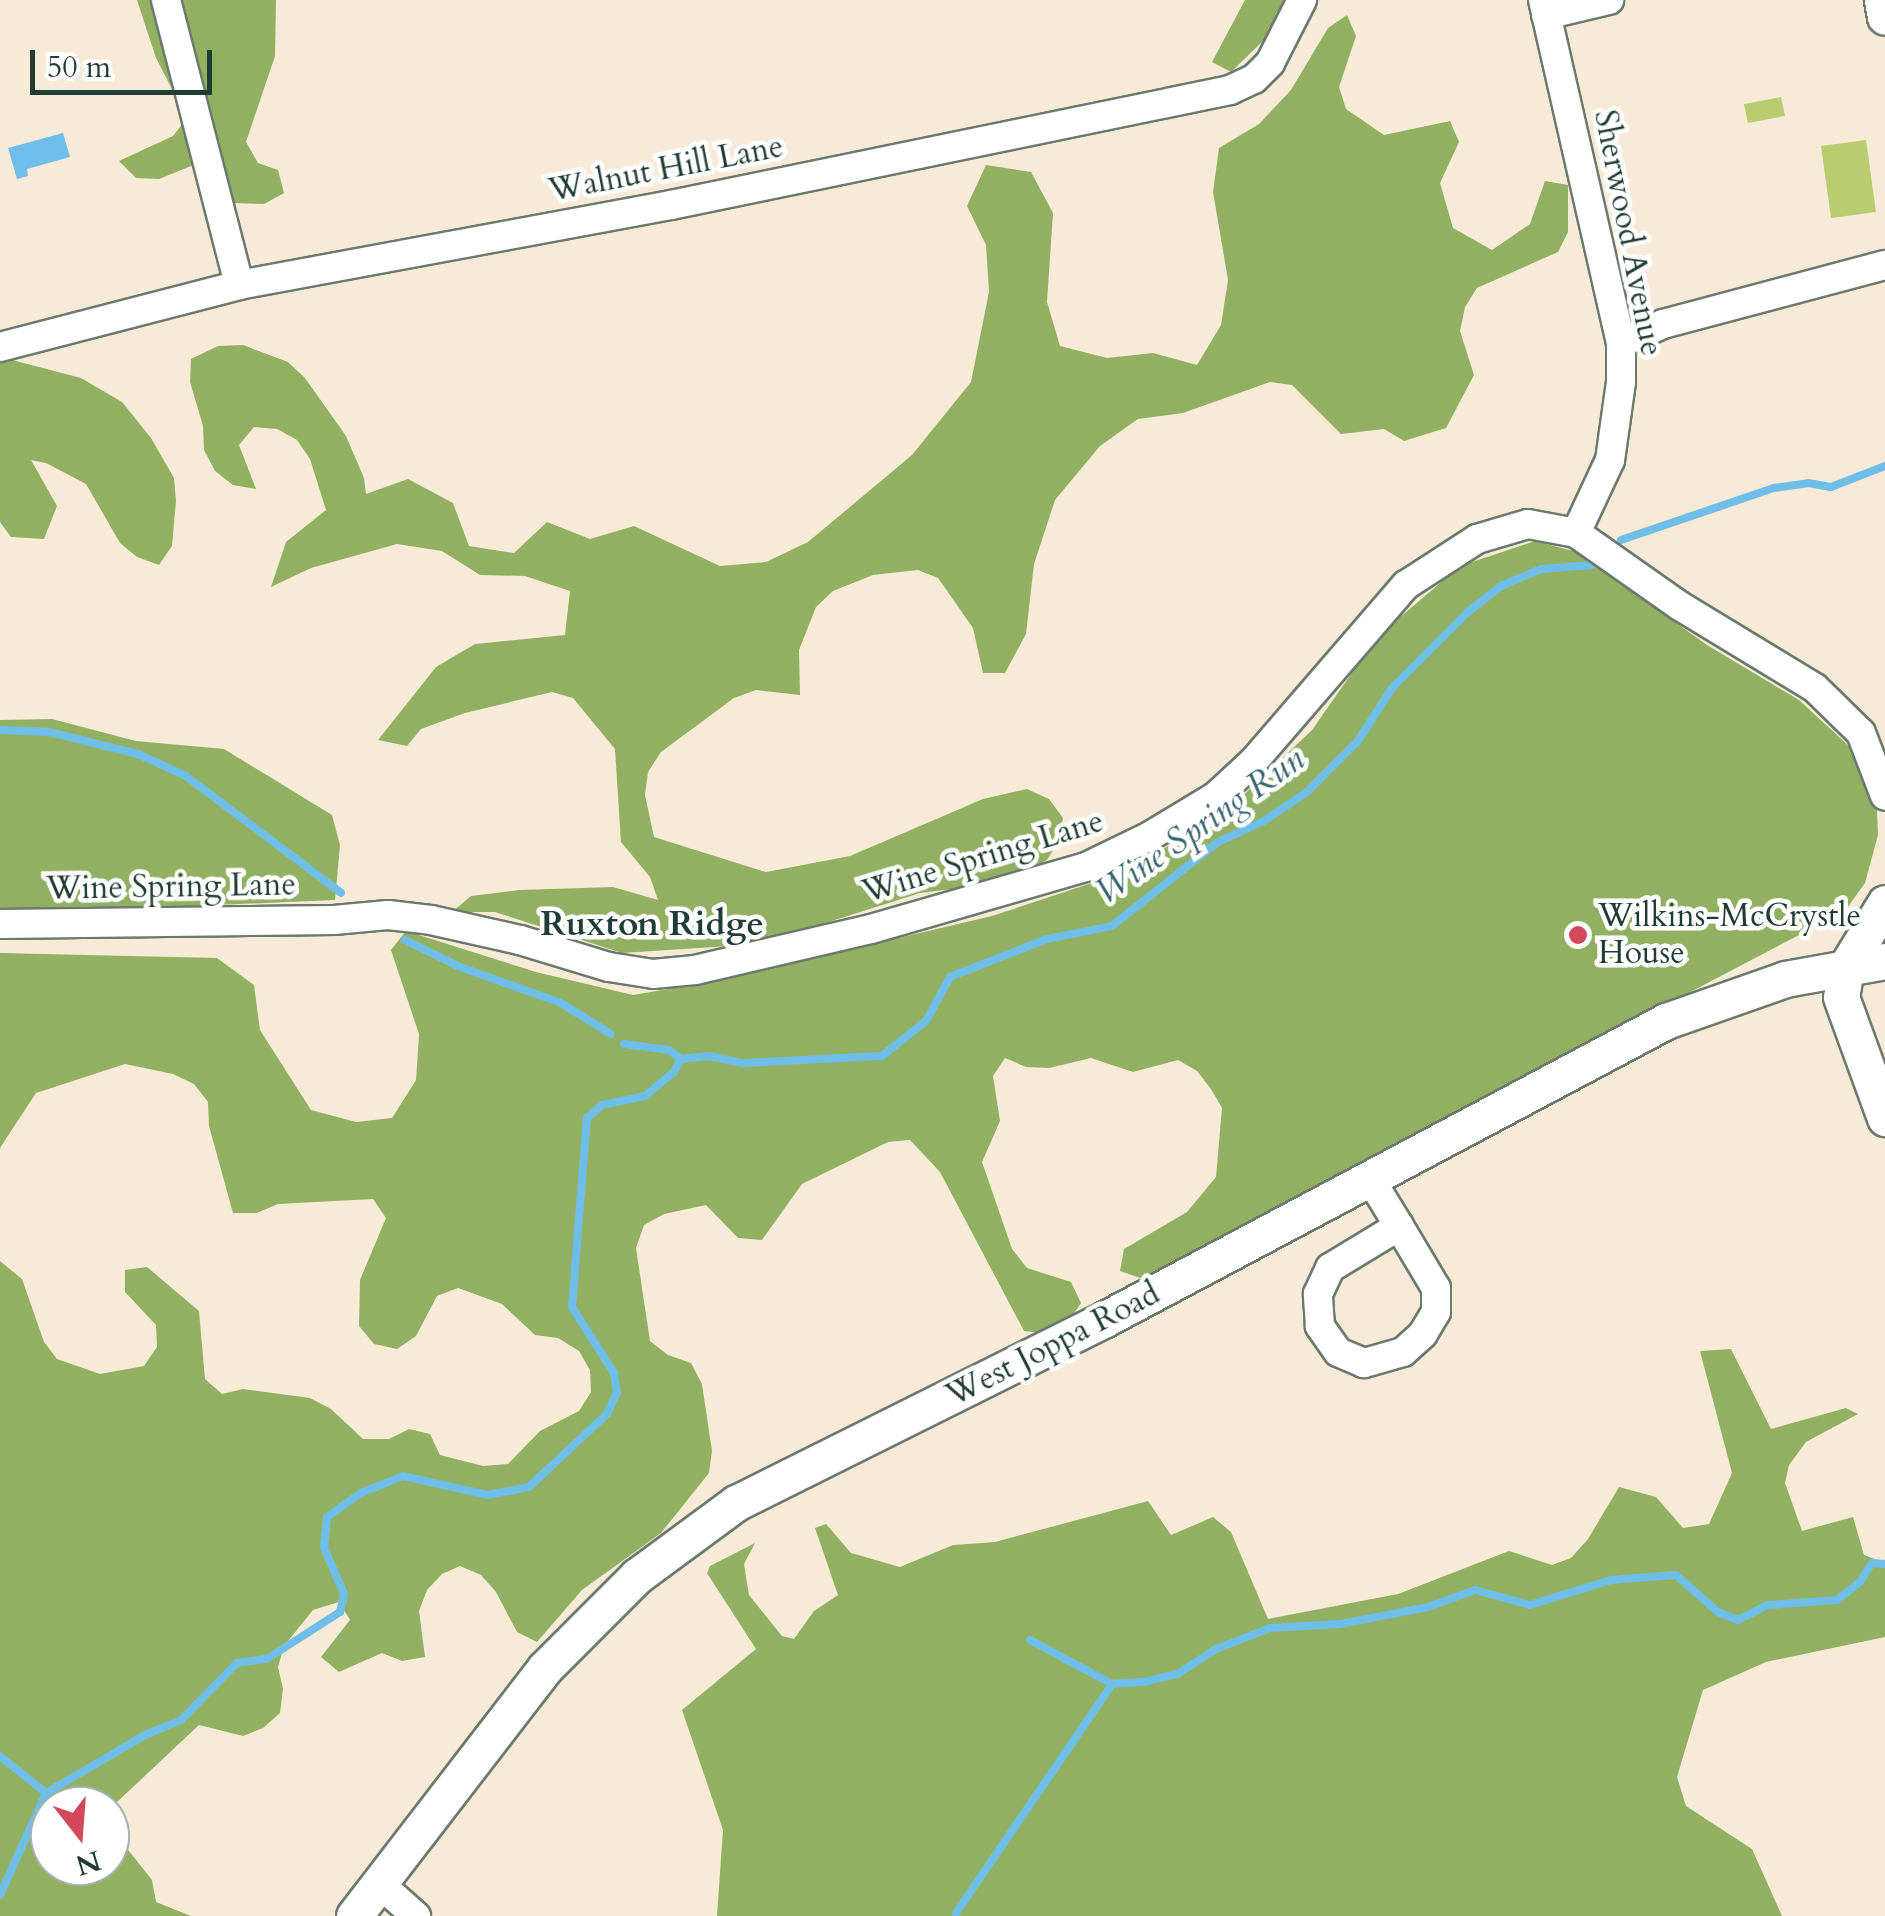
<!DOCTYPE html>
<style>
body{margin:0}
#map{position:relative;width:1885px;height:1916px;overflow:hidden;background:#f7ebd8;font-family:Cardo,serif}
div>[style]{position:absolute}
.green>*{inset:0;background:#b9cd70}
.forest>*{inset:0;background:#92b062}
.water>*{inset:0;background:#6fbeea}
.stream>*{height:8px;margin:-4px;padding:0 4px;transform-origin:4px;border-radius:4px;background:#6fbeea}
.roads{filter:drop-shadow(2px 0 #6b7a6d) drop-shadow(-2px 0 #6b7a6d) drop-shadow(0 2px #6b7a6d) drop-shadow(0 -2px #6b7a6d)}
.minor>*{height:28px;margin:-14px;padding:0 14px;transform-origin:14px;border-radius:14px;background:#fff}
.tertiary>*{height:35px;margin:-17.5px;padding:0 17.5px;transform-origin:17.5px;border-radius:17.5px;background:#fff}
.dots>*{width:28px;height:28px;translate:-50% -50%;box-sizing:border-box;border:5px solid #fff;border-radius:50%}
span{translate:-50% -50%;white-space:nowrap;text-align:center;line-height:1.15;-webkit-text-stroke:9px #fff;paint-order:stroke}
.street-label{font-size:32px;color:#1f3d34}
.poi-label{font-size:32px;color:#1f3d34}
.left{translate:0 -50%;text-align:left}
.water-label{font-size:35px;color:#37646b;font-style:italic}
.neighbourhood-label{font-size:35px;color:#1f3d34;font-weight:700}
.north{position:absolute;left:30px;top:1786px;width:100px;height:100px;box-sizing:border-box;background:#fff;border:2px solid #a5b1ae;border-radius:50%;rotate:163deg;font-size:28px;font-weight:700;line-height:40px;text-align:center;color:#1f3d34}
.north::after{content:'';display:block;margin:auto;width:35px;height:45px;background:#d1495b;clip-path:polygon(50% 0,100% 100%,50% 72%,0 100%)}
.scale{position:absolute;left:30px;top:50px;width:182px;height:45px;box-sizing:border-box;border:5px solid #1f3d34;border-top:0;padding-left:12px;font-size:30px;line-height:35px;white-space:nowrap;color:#1f3d34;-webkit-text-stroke:8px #fff;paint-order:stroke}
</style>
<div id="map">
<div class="green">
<div style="clip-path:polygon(1781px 97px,1785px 116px,1748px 123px,1744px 104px)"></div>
<div style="clip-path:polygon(1866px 140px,1876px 212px,1831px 218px,1821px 146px)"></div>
</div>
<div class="forest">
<div style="clip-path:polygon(137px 0,160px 0,201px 162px,159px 179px,136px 178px,119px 161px,173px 136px,187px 118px,156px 58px)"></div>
<div style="clip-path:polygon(174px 0,276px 0,275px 56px,246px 142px,258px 163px,278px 170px,284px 193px,264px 204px,233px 203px)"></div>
<div style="clip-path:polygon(1245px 0,1288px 0,1269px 35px,1231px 72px,1212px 62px)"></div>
<div style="clip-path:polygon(1347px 15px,1356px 36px,1339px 87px,1346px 109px,1384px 135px,1450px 121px,1459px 142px,1440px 183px,1453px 228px,1492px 250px,1530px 224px,1545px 181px,1568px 185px,1568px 232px,1558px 252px,1477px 288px,1465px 307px,1460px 331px,1474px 375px,1446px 428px,1404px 441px,1384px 429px,1341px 434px,1292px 385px,1270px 382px,1183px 413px,1138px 419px,1100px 446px,1055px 500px,1034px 564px,1026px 634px,1005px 673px,983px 673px,973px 628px,938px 578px,918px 570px,873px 575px,833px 591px,816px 607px,799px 650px,800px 695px,756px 690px,734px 698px,661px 752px,648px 772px,645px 795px,654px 837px,766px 872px,850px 856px,983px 799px,1027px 789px,1049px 799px,1063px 818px,1059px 841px,1047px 860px,1008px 882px,920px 893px,760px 944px,622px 953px,495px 912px,452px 912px,471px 896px,519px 890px,613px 887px,658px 900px,650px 877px,621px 842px,615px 749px,573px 698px,552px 692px,465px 713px,421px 729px,407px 746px,378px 740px,436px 667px,475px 644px,565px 635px,570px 591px,525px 576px,480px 575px,442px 551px,397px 544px,311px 568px,271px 587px,286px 542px,326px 510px,310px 459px,297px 440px,277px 429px,254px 427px,239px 445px,256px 489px,233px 485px,215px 471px,204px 450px,203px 426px,190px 382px,191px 359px,218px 346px,243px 345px,288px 362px,305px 378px,346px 436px,364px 478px,366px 494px,408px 479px,453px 503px,469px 546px,514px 553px,547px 522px,590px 539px,634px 526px,720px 566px,766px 562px,808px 542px,912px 455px,971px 382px,989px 292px,986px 245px,967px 206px,986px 165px,1031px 172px,1053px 213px,1047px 302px,1060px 346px,1107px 358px,1153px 353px,1197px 365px,1221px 325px,1228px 280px,1213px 192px,1219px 148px,1259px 124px,1291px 90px,1328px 28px)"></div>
<div style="clip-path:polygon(12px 360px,81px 378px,122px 402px,151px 438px,174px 478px,176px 501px,172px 546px,159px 565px,137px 557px,120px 543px,86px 484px,46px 463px,31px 460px,57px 506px,44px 539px,11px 537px,0 522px,0 362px)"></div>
<div style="clip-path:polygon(1535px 541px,1577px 552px,1707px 645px,1799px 700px,1850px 747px,1877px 808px,1878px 835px,1865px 883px,1845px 911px,1143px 1279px,1120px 1271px,1124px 1249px,1187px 1212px,1216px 1177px,1222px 1108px,1211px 1089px,1197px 1071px,1178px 1060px,1133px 1072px,1091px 1058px,1049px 1068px,1026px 1067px,1005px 1058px,993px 1076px,1000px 1121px,982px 1162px,1012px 1249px,1027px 1268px,1071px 1282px,1081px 1303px,1068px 1322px,1049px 1334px,1024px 1331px,940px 1172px,910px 1140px,888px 1142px,802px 1184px,762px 1240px,738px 1238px,706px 1205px,664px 1214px,644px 1225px,636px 1248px,650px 1341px,668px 1355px,691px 1363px,702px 1384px,712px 1451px,709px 1473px,661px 1533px,582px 1590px,537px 1642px,517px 1632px,496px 1592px,481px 1575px,460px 1566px,442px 1574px,427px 1590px,419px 1611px,425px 1657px,402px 1661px,382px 1653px,339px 1672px,321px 1657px,350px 1620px,339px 1602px,313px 1610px,284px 1646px,278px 1667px,283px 1689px,280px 1713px,263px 1728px,243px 1736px,199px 1725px,116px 1803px,110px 1818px,110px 1806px,50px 1806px,50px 1866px,110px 1866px,110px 1827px,152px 1880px,156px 1902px,191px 1916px,0 1916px,0 1261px,22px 1279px,44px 1342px,57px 1359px,100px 1374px,144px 1366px,157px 1347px,156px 1325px,125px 1292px,125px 1270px,147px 1267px,199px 1311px,205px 1379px,222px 1394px,243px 1389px,310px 1398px,331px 1409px,363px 1439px,389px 1439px,409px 1429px,430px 1434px,440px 1455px,483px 1466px,508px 1464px,540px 1431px,579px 1411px,591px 1392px,590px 1370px,579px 1351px,558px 1338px,535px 1335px,502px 1304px,458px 1288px,437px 1296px,416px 1336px,397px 1349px,374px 1344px,359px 1326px,360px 1280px,386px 1218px,373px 1199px,278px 1204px,257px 1213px,233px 1213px,209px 1126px,208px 1102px,194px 1084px,173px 1074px,125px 1064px,36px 1093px,0 1148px,0 953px,217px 958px,254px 985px,260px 1030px,311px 1110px,356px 1122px,392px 1118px,416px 1080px,419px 1034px,391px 950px,406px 931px,536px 972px,633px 995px,715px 981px,992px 916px,1107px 878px,1216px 821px,1312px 730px,1377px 637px,1460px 566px)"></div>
<div style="clip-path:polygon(52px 719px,136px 741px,224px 749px,332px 815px,340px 845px,335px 900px,0 914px,0 720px)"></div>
<div style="clip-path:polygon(1731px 1349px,1771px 1429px,1846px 1408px,1858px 1414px,1806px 1442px,1789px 1465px,1785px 1483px,1802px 1531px,1853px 1517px,1864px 1555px,1885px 1563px,1885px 1637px,1766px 1662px,1703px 1690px,1677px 1777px,1686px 1806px,1752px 1849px,1782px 1916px,717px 1916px,723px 1830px,682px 1710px,756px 1649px,707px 1573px,710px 1566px,755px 1543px,744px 1564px,749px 1595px,782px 1636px,794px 1639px,814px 1611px,838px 1595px,815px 1528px,826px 1524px,851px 1553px,900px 1567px,953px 1545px,995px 1542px,1148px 1501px,1171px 1535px,1213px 1517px,1231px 1532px,1268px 1619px,1398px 1594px,1509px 1551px,1552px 1565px,1571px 1558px,1588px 1539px,1619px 1487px,1656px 1497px,1683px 1528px,1709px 1524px,1732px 1473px,1700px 1351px)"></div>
</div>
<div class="water">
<div style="clip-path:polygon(63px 133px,70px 157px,27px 169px,28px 176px,17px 179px,8px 148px)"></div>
</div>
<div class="stream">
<div style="left:1621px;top:540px;width:162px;rotate:-18.8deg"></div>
<div style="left:1774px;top:488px;width:34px;rotate:-8deg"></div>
<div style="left:1808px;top:483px;width:23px;rotate:10deg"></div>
<div style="left:1831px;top:487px;width:58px;rotate:-21.3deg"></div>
<div style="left:0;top:730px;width:49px;rotate:2.3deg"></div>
<div style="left:49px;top:732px;width:92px;rotate:13.9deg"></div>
<div style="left:138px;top:754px;width:53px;rotate:24.6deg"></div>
<div style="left:186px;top:776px;width:194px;rotate:37deg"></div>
<div style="left:405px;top:940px;width:61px;rotate:26.1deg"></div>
<div style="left:460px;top:967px;width:105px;rotate:19.5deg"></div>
<div style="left:559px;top:1002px;width:61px;rotate:31.6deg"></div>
<div style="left:624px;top:1044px;width:45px;rotate:7.6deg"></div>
<div style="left:669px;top:1050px;width:15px;rotate:37deg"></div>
<div style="left:681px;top:1059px;width:28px;rotate:-6deg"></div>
<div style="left:709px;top:1056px;width:34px;rotate:12deg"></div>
<div style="left:742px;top:1063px;width:140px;rotate:-2.9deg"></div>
<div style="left:882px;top:1056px;width:56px;rotate:-38.5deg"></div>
<div style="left:926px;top:1021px;width:50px;rotate:-61.4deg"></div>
<div style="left:950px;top:977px;width:104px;rotate:-21.4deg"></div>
<div style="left:1047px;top:939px;width:66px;rotate:-11.3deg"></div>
<div style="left:1112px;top:926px;width:135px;rotate:-38.4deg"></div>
<div style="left:1218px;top:842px;width:48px;rotate:-24.4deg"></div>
<div style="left:1262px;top:822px;width:54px;rotate:-33.7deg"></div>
<div style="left:1307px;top:792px;width:72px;rotate:-45deg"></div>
<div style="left:1358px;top:741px;width:63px;rotate:-57.3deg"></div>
<div style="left:1392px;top:688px;width:109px;rotate:-45deg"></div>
<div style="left:1469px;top:611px;width:41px;rotate:-38deg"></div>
<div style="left:1501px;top:586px;width:43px;rotate:-23deg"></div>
<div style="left:1541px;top:569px;width:52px;rotate:-4.4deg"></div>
<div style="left:1030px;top:1640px;width:93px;rotate:28.2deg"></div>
<div style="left:1112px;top:1684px;width:32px;rotate:-4deg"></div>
<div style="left:1144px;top:1682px;width:36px;rotate:-14deg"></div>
<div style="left:1179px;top:1673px;width:44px;rotate:-33deg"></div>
<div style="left:1216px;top:1649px;width:58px;rotate:-21.3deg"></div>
<div style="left:1270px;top:1628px;width:70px;rotate:-3.3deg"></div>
<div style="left:1340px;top:1624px;width:90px;rotate:-10.9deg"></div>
<div style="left:1428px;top:1607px;width:50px;rotate:-19.9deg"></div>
<div style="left:1475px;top:1590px;width:57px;rotate:15.3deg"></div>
<div style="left:1530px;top:1605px;width:85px;rotate:-17.2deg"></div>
<div style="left:1611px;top:1580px;width:65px;rotate:-4.4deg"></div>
<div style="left:1676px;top:1575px;width:56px;rotate:41.4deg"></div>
<div style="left:1718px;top:1612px;width:22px;rotate:22deg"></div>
<div style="left:1738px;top:1620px;width:34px;rotate:-27deg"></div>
<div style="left:1768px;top:1605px;width:69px;rotate:-4.1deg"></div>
<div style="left:1837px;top:1600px;width:29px;rotate:-38deg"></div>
<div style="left:1860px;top:1582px;width:22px;rotate:-58deg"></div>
<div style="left:1872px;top:1563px;width:13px;rotate:4deg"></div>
<div style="left:0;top:1756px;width:59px;rotate:38.8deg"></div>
<div style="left:0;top:1895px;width:112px;rotate:-65.7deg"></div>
<div style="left:46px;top:1793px;width:117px;rotate:-30.3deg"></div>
<div style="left:147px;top:1734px;width:37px;rotate:-22deg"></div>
<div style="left:181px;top:1720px;width:80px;rotate:-45.5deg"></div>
<div style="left:237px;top:1663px;width:30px;rotate:-8deg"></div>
<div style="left:267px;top:1659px;width:87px;rotate:-32.8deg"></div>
<div style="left:340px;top:1612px;width:18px;rotate:-77deg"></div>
<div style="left:344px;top:1594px;width:51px;rotate:-113.1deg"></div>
<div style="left:324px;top:1547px;width:30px;rotate:-84deg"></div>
<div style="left:327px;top:1517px;width:42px;rotate:-35.2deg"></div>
<div style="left:361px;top:1493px;width:45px;rotate:-22deg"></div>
<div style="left:403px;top:1476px;width:87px;rotate:12.6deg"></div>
<div style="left:488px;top:1495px;width:42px;rotate:-11deg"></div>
<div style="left:529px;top:1487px;width:107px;rotate:-43.1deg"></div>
<div style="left:607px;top:1414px;width:23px;rotate:-65deg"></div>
<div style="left:617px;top:1393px;width:20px;rotate:-99deg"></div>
<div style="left:614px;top:1373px;width:78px;rotate:-122.5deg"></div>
<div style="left:572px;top:1307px;width:190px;rotate:-85.5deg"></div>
<div style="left:587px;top:1118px;width:20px;rotate:-41deg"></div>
<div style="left:602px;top:1105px;width:44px;rotate:-11.8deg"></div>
<div style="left:645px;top:1096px;width:38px;rotate:-40deg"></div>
<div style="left:674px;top:1072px;width:15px;rotate:-62deg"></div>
<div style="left:956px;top:1913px;width:277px;rotate:-55.7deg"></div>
</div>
<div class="roads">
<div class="minor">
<div style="left:166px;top:0;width:294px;rotate:75.6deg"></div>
<div style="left:1543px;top:0;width:352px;rotate:77.2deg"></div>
<div style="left:1621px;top:343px;width:39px;rotate:90deg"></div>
<div style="left:1621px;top:382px;width:79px;rotate:98deg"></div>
<div style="left:1610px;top:460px;width:81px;rotate:115deg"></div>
<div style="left:1546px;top:15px;width:65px;rotate:-13.4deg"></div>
<div style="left:1621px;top:343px;width:46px;rotate:-24.3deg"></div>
<div style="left:1663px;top:324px;width:230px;rotate:-14.9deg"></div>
<div style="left:0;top:347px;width:247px;rotate:-14.5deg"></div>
<div style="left:239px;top:285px;width:439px;rotate:-10.5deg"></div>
<div style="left:671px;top:205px;width:571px;rotate:-11.62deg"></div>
<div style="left:1230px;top:90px;width:26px;rotate:-25deg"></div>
<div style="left:1254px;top:79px;width:23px;rotate:-45deg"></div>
<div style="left:1270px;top:63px;width:71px;rotate:-63.1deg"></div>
<div style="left:0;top:924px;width:334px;rotate:-0.7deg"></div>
<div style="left:334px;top:920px;width:54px;rotate:-5.3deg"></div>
<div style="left:388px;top:915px;width:43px;rotate:6.6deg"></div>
<div style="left:431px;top:920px;width:91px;rotate:12.7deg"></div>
<div style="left:520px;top:940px;width:93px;rotate:16.9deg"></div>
<div style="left:609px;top:967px;width:45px;rotate:9deg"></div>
<div style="left:653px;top:974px;width:42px;rotate:-5.4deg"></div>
<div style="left:695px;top:970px;width:181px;rotate:-13.1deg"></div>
<div style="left:871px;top:929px;width:224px;rotate:-16.1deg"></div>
<div style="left:1086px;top:867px;width:71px;rotate:-25.8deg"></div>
<div style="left:1150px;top:836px;width:77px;rotate:-31.2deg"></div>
<div style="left:1216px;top:796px;width:50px;rotate:-42.6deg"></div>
<div style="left:1253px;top:762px;width:234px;rotate:-49.2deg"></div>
<div style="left:1406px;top:585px;width:85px;rotate:-32.9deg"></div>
<div style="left:1477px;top:539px;width:53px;rotate:-16.4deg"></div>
<div style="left:1528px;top:524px;width:49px;rotate:10.6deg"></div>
<div style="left:1576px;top:533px;width:127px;rotate:35.1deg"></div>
<div style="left:1680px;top:606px;width:158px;rotate:31.3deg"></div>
<div style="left:1815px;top:688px;width:64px;rotate:44.4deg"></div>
<div style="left:1861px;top:733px;width:67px;rotate:69.1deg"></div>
<div style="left:1371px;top:1180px;width:54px;rotate:58.7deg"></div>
<div style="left:1399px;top:1226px;width:72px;rotate:59.2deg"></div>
<div style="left:1436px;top:1288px;width:24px;rotate:90deg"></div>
<div style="left:1436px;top:1312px;width:26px;rotate:121deg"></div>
<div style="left:1423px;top:1334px;width:27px;rotate:138deg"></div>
<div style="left:1403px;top:1352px;width:41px;rotate:164.2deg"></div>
<div style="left:1364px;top:1363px;width:28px;rotate:-157deg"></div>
<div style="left:1338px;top:1352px;width:32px;rotate:-125deg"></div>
<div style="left:1320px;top:1326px;width:32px;rotate:-94deg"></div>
<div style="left:1318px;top:1294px;width:29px;rotate:-65deg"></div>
<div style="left:1330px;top:1268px;width:81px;rotate:-31.3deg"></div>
<div style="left:381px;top:1885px;width:47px;rotate:41.5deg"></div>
</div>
<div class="tertiary">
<div style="left:1882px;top:0;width:17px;rotate:80deg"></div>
<div style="left:1885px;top:903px;width:75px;rotate:121.4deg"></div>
<div style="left:1846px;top:967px;width:30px;rotate:99deg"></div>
<div style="left:1841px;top:997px;width:129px;rotate:70deg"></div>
<div style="left:354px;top:1916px;width:313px;rotate:-52.4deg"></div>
<div style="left:545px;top:1668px;width:130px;rotate:-45deg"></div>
<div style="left:637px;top:1576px;width:123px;rotate:-36.4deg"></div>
<div style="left:736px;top:1503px;width:412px;rotate:-26.5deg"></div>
<div style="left:1105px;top:1319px;width:635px;rotate:-27.98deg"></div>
<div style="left:1666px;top:1021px;width:126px;rotate:-19.4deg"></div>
<div style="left:1785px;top:979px;width:102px;rotate:-10.2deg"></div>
</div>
</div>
<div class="dots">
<div style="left:1578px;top:935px;background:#d1495b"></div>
</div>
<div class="street-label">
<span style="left:666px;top:169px;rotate:-11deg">Walnut Hill Lane</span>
<span style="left:1628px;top:233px;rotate:79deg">Sherwood Avenue</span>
<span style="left:983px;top:857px;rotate:-17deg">Wine Spring Lane</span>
<span style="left:171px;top:887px;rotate:-1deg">Wine Spring Lane</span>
<span style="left:1053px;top:1345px;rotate:-27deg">West Joppa Road</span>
</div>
<div class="poi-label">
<span class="left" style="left:1598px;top:935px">Wilkins-McCrystle<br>House</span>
</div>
<div class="water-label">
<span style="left:1200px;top:826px;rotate:-35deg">Wine Spring Run</span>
</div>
<div class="neighbourhood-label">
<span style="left:652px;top:924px">Ruxton Ridge</span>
</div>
<div class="north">N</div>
<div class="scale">50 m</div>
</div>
